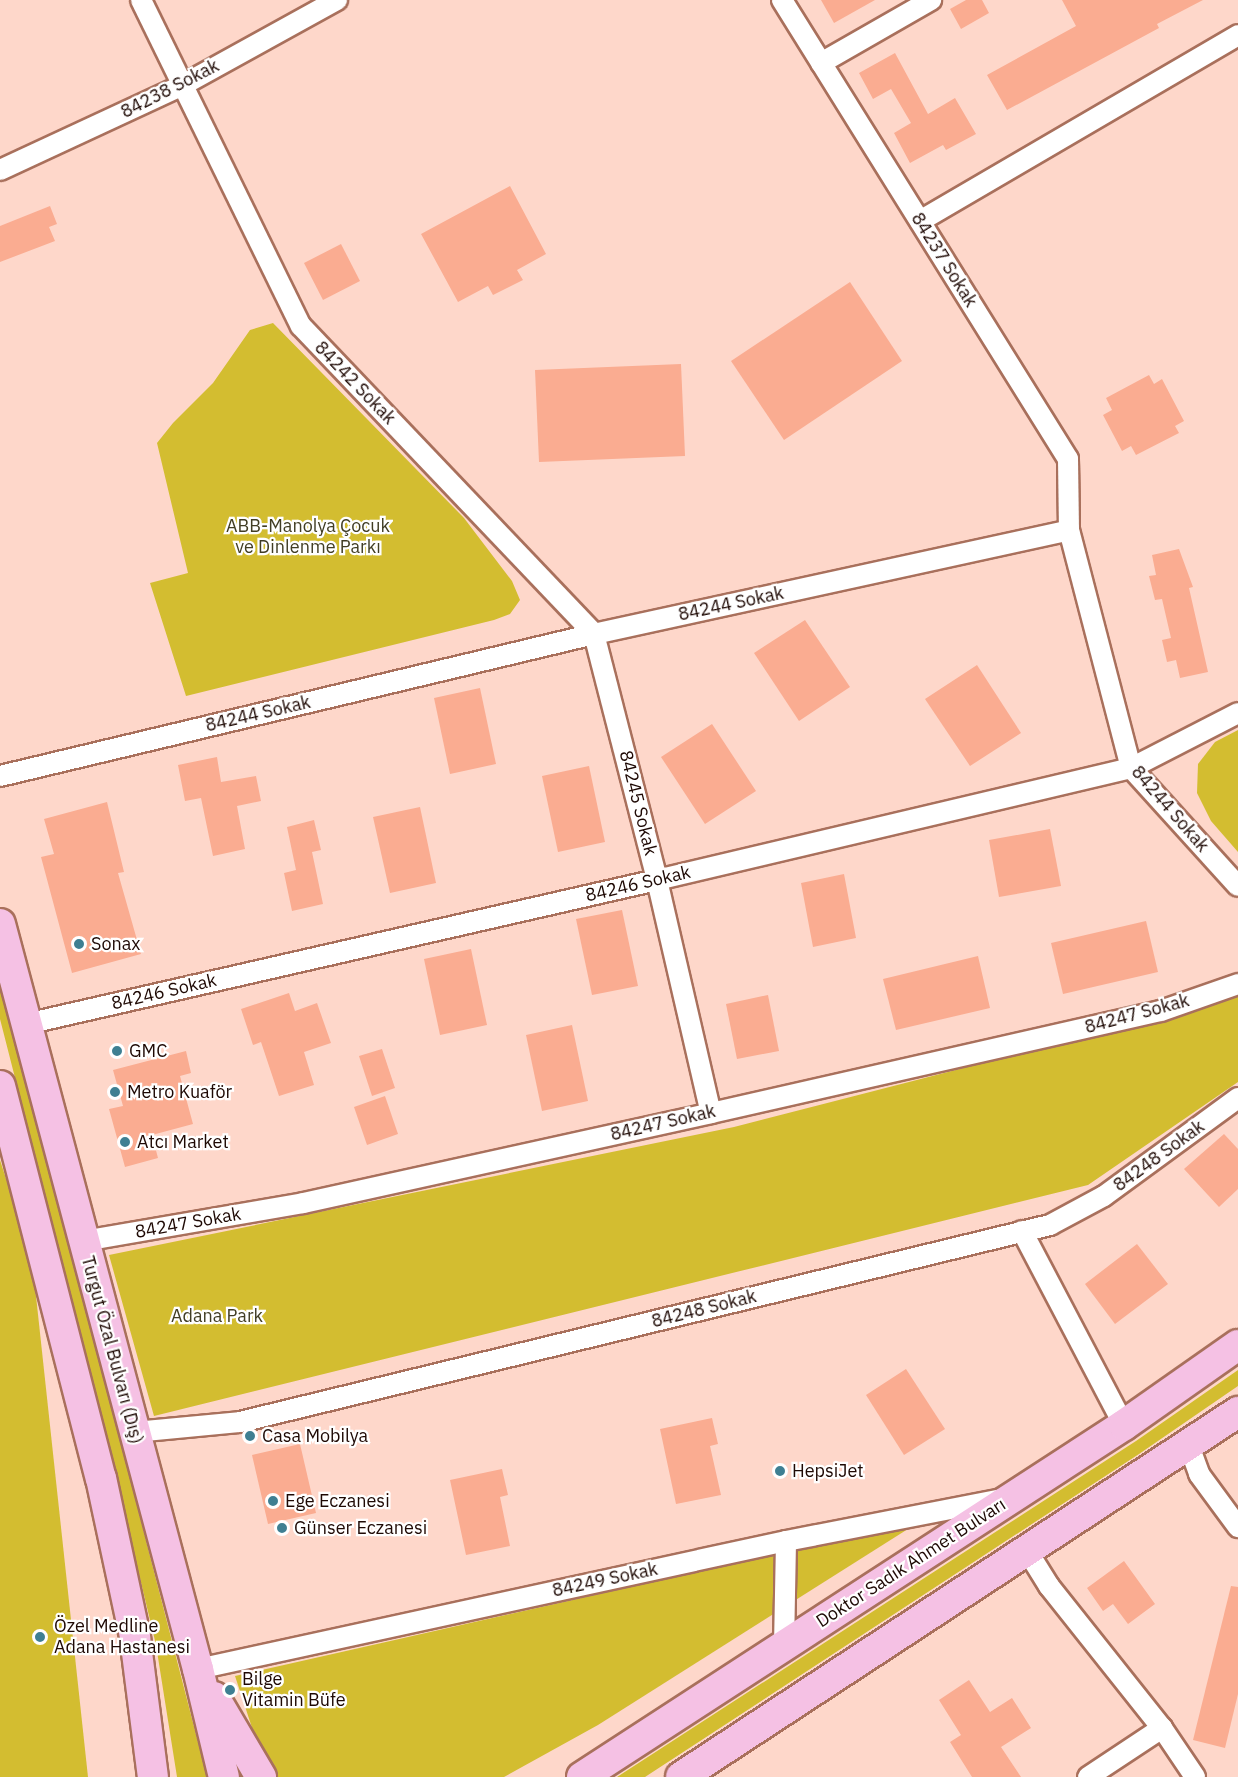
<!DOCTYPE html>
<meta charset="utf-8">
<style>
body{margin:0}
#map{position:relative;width:1238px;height:1777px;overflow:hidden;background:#fed7ca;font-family:"IBM Plex Sans",sans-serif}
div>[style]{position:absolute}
.green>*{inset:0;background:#d3bd30}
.building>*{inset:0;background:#faac91}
.roads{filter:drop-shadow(2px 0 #a9705c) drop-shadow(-2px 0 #a9705c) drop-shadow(0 2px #a9705c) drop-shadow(0 -2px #a9705c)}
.street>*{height:20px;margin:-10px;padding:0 10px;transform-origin:10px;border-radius:10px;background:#fff}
.primary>*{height:30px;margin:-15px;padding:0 15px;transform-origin:15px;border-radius:15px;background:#f5c1e4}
.dots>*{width:16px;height:16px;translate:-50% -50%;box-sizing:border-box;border:3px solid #fff;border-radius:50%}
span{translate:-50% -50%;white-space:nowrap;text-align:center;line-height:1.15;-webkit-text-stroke:4.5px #fff;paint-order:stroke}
.street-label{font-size:18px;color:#1e0904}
.park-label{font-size:18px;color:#413d24}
.poi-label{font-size:18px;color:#1e0904}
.left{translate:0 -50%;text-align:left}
</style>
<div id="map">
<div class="green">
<div style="clip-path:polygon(273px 323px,464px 518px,512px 581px,520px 600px,510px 614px,494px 620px,186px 696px,150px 583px,188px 573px,157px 443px,173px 423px,213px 383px,250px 330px)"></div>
<div style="clip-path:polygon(1238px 730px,1238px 852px,1211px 821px,1197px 793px,1198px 764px,1215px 742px)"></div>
<div style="clip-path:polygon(1238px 983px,1238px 1082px,1088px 1185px,154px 1416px,109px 1255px,734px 1127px,1162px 1017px)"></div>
<div style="clip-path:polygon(0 984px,109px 1397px,207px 1777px,177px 1777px,156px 1645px,97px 1399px,0 1019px)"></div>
<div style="clip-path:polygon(0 1160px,32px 1259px,88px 1777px,0 1777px)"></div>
<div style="clip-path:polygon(1238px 1370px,1238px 1386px,1139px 1454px,645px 1777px,617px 1777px,1136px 1441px)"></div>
<div style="clip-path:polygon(919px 1522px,598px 1725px,504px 1777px,275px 1777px,259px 1749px,235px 1676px)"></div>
</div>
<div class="building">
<div style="clip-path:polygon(821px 0,875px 0,834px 23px)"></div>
<div style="clip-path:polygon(966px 0,982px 0,989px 13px,961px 29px,950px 9px)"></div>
<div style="clip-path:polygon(1062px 0,1203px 0,1157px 24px,1159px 28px,1007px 110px,987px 75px,1076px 26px)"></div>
<div style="clip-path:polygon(895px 53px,928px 114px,955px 98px,976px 134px,946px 150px,943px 145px,910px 163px,894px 133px,911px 123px,891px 89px,873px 99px,859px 73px)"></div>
<div style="clip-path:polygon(510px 186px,546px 254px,517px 270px,523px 280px,493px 295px,488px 286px,458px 302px,421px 234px)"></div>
<div style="clip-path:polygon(50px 206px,57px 224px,49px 227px,55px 241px,0 262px,0 226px)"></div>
<div style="clip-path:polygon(341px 244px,360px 281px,323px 300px,304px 263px)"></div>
<div style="clip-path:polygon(850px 282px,902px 361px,784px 440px,731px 361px)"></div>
<div style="clip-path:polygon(681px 364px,685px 456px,539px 462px,535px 370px)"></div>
<div style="clip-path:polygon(1149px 375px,1154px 384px,1162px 379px,1184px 421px,1175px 426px,1179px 433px,1136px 455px,1131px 446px,1122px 451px,1103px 415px,1112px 410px,1106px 398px)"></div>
<div style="clip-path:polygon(1179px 549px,1193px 587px,1189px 588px,1208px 672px,1180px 678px,1176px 660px,1167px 662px,1162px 640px,1171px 638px,1162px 599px,1155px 600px,1149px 576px,1156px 575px,1152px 555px)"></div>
<div style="clip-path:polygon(805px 620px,850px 687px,799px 721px,754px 653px)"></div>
<div style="clip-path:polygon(977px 665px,1021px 733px,970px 766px,925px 699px)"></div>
<div style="clip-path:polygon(480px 688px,496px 764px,450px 774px,434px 698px)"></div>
<div style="clip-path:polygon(712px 724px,756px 791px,705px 824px,661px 757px)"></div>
<div style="clip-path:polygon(217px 757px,221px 782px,256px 776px,261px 801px,237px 806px,245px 849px,213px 856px,201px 798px,185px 801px,178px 765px)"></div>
<div style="clip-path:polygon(589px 766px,605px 842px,558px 852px,542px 776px)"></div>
<div style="clip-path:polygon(107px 802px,124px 872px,118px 873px,141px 954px,72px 973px,41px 857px,54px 854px,44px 819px)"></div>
<div style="clip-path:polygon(420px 807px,436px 883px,390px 893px,373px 817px)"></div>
<div style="clip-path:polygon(314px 820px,321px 850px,312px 852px,323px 904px,292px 911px,284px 873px,296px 870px,287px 827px)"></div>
<div style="clip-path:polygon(1050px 829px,1061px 886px,999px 897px,989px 840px)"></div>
<div style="clip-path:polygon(844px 874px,856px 938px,813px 947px,801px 883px)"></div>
<div style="clip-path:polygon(622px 910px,638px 986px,592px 995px,576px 919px)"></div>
<div style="clip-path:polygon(1146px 921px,1158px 972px,1063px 994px,1051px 943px)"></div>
<div style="clip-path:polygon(471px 949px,487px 1025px,440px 1035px,424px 959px)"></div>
<div style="clip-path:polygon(978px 956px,990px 1008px,896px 1030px,883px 979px)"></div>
<div style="clip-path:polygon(289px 993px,295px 1011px,317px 1003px,331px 1043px,304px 1052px,314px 1085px,279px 1096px,261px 1042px,253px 1045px,241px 1009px)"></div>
<div style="clip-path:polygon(768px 995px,779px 1051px,737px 1059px,726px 1004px)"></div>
<div style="clip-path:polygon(572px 1025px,588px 1101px,542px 1111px,526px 1035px)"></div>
<div style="clip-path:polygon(382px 1049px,395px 1088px,372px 1096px,359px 1056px)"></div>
<div style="clip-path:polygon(186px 1051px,191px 1073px,180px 1076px,193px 1124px,152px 1135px,158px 1158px,125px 1167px,109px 1109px,123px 1106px,113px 1070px)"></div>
<div style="clip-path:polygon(385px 1096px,398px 1134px,367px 1145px,354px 1107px)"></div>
<div style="clip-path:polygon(1224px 1134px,1238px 1149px,1238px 1189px,1219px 1207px,1184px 1169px)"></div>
<div style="clip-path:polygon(1137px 1244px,1168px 1284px,1115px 1324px,1085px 1284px)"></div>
<div style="clip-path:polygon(906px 1369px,945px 1429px,904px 1455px,866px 1395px)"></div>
<div style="clip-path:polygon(712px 1418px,718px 1444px,710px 1446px,721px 1495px,676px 1504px,660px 1429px)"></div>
<div style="clip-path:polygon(300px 1444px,316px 1513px,268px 1524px,252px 1455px)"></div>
<div style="clip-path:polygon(502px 1469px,508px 1495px,500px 1497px,510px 1546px,466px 1555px,450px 1480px)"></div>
<div style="clip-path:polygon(1124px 1561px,1155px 1604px,1128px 1624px,1113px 1604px,1103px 1611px,1087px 1588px)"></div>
<div style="clip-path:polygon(1231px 1586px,1238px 1587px,1238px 1694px,1225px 1748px,1193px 1740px)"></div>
<div style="clip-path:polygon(969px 1680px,990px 1712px,1012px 1698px,1031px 1728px,1001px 1747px,1021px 1777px,972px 1777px,950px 1742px,961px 1735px,939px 1700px)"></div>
</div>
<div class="roads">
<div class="street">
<div style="left:141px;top:0;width:363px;rotate:63.9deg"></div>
<div style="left:301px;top:326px;width:425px;rotate:46.4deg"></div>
<div style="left:594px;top:634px;width:254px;rotate:75.6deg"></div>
<div style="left:657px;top:880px;width:239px;rotate:77deg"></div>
<div style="left:782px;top:0;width:541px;rotate:58.07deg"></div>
<div style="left:1068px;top:459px;width:71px;rotate:89.2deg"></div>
<div style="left:821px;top:63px;width:127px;rotate:-29.8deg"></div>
<div style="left:0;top:170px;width:202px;rotate:-24.9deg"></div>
<div style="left:183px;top:85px;width:176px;rotate:-28.9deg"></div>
<div style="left:920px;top:221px;width:368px;rotate:-30.3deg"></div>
<div style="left:0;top:776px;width:611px;rotate:-13.44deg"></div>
<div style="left:594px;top:634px;width:486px;rotate:-12.3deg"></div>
<div style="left:1069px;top:530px;width:246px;rotate:75.4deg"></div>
<div style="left:1131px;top:768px;width:159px;rotate:47.8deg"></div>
<div style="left:26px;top:1024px;width:647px;rotate:-12.86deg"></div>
<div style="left:657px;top:880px;width:487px;rotate:-13.3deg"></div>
<div style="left:1131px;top:768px;width:120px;rotate:-27.2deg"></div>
<div style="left:1022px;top:1231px;width:219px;rotate:62.3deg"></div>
<div style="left:84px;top:1241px;width:222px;rotate:-9.8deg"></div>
<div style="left:303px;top:1203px;width:418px;rotate:-12.4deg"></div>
<div style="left:711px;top:1113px;width:461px;rotate:-12.8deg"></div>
<div style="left:1161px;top:1011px;width:82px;rotate:-19.3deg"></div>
<div style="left:134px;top:1432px;width:106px;rotate:-5.4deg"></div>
<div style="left:240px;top:1422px;width:834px;rotate:-13.67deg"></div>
<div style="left:1050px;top:1225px;width:61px;rotate:-28.2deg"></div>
<div style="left:1104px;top:1196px;width:166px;rotate:-36.2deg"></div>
<div style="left:1188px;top:1443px;width:33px;rotate:70deg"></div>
<div style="left:1199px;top:1474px;width:66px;rotate:53.7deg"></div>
<div style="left:1026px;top:1549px;width:44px;rotate:58.1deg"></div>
<div style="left:1049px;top:1586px;width:181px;rotate:51.5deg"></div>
<div style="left:1162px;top:1728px;width:59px;rotate:56deg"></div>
<div style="left:784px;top:1646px;width:105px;rotate:-88.9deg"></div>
<div style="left:198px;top:1669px;width:602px;rotate:-12.28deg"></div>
<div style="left:786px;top:1541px;width:220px;rotate:-11deg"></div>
<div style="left:1088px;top:1777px;width:89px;rotate:-33.5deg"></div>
</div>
<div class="primary">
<div style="left:0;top:924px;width:771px;rotate:75.12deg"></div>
<div style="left:198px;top:1669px;width:111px;rotate:76.5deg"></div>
<div style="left:0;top:1086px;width:405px;rotate:75.6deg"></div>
<div style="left:101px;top:1478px;width:163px;rotate:77.9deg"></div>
<div style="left:135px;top:1637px;width:141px;rotate:82.7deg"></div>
<div style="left:214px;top:1697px;width:93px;rotate:59.6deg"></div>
<div style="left:582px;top:1777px;width:646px;rotate:-33deg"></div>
<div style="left:1124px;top:1425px;width:139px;rotate:-35.1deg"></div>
<div style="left:681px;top:1777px;width:666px;rotate:-33.24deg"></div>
</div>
</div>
<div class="dots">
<div style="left:79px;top:944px;background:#3f7f92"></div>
<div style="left:117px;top:1051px;background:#3f7f92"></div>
<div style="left:115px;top:1092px;background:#3f7f92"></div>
<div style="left:125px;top:1142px;background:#3f7f92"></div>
<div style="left:250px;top:1436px;background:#3f7f92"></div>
<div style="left:780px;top:1471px;background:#3f7f92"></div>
<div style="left:273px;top:1501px;background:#3f7f92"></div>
<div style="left:282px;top:1528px;background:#3f7f92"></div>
<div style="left:40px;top:1637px;background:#3f7f92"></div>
<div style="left:230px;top:1690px;background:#3f7f92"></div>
</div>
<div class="street-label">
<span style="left:170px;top:89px;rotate:-27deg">84238 Sokak</span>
<span style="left:944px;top:260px;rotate:58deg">84237 Sokak</span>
<span style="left:355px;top:383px;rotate:46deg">84242 Sokak</span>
<span style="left:731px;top:604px;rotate:-12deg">84244 Sokak</span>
<span style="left:258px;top:714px;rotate:-13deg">84244 Sokak</span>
<span style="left:638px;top:803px;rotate:76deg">84245 Sokak</span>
<span style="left:1170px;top:809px;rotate:49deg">84244 Sokak</span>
<span style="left:638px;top:884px;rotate:-13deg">84246 Sokak</span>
<span style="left:164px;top:992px;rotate:-13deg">84246 Sokak</span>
<span style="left:1137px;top:1014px;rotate:-15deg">84247 Sokak</span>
<span style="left:663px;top:1123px;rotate:-13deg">84247 Sokak</span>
<span style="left:1159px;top:1156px;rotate:-36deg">84248 Sokak</span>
<span style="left:188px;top:1223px;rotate:-10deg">84247 Sokak</span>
<span style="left:704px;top:1309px;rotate:-14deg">84248 Sokak</span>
<span style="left:112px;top:1350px;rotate:75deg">Turgut Özal Bulvarı (Dış)</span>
<span style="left:911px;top:1563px;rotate:-33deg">Doktor Sadık Ahmet Bulvarı</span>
<span style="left:605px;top:1580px;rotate:-12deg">84249 Sokak</span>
</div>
<div class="park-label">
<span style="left:308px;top:537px">ABB-Manolya Çocuk<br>ve Dinlenme Parkı</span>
<span style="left:217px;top:1316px">Adana Park</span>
</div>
<div class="poi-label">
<span class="left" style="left:91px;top:944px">Sonax</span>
<span class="left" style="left:129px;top:1051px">GMC</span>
<span class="left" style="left:127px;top:1092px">Metro Kuaför</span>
<span class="left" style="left:137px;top:1142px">Atcı Market</span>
<span class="left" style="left:262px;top:1436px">Casa Mobilya</span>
<span class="left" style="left:792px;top:1471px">HepsiJet</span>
<span class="left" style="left:285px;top:1501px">Ege Eczanesi</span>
<span class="left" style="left:294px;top:1528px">Günser Eczanesi</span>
<span class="left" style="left:54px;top:1637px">Özel Medline<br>Adana Hastanesi</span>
<span class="left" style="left:242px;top:1690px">Bilge<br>Vitamin Büfe</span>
</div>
</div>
